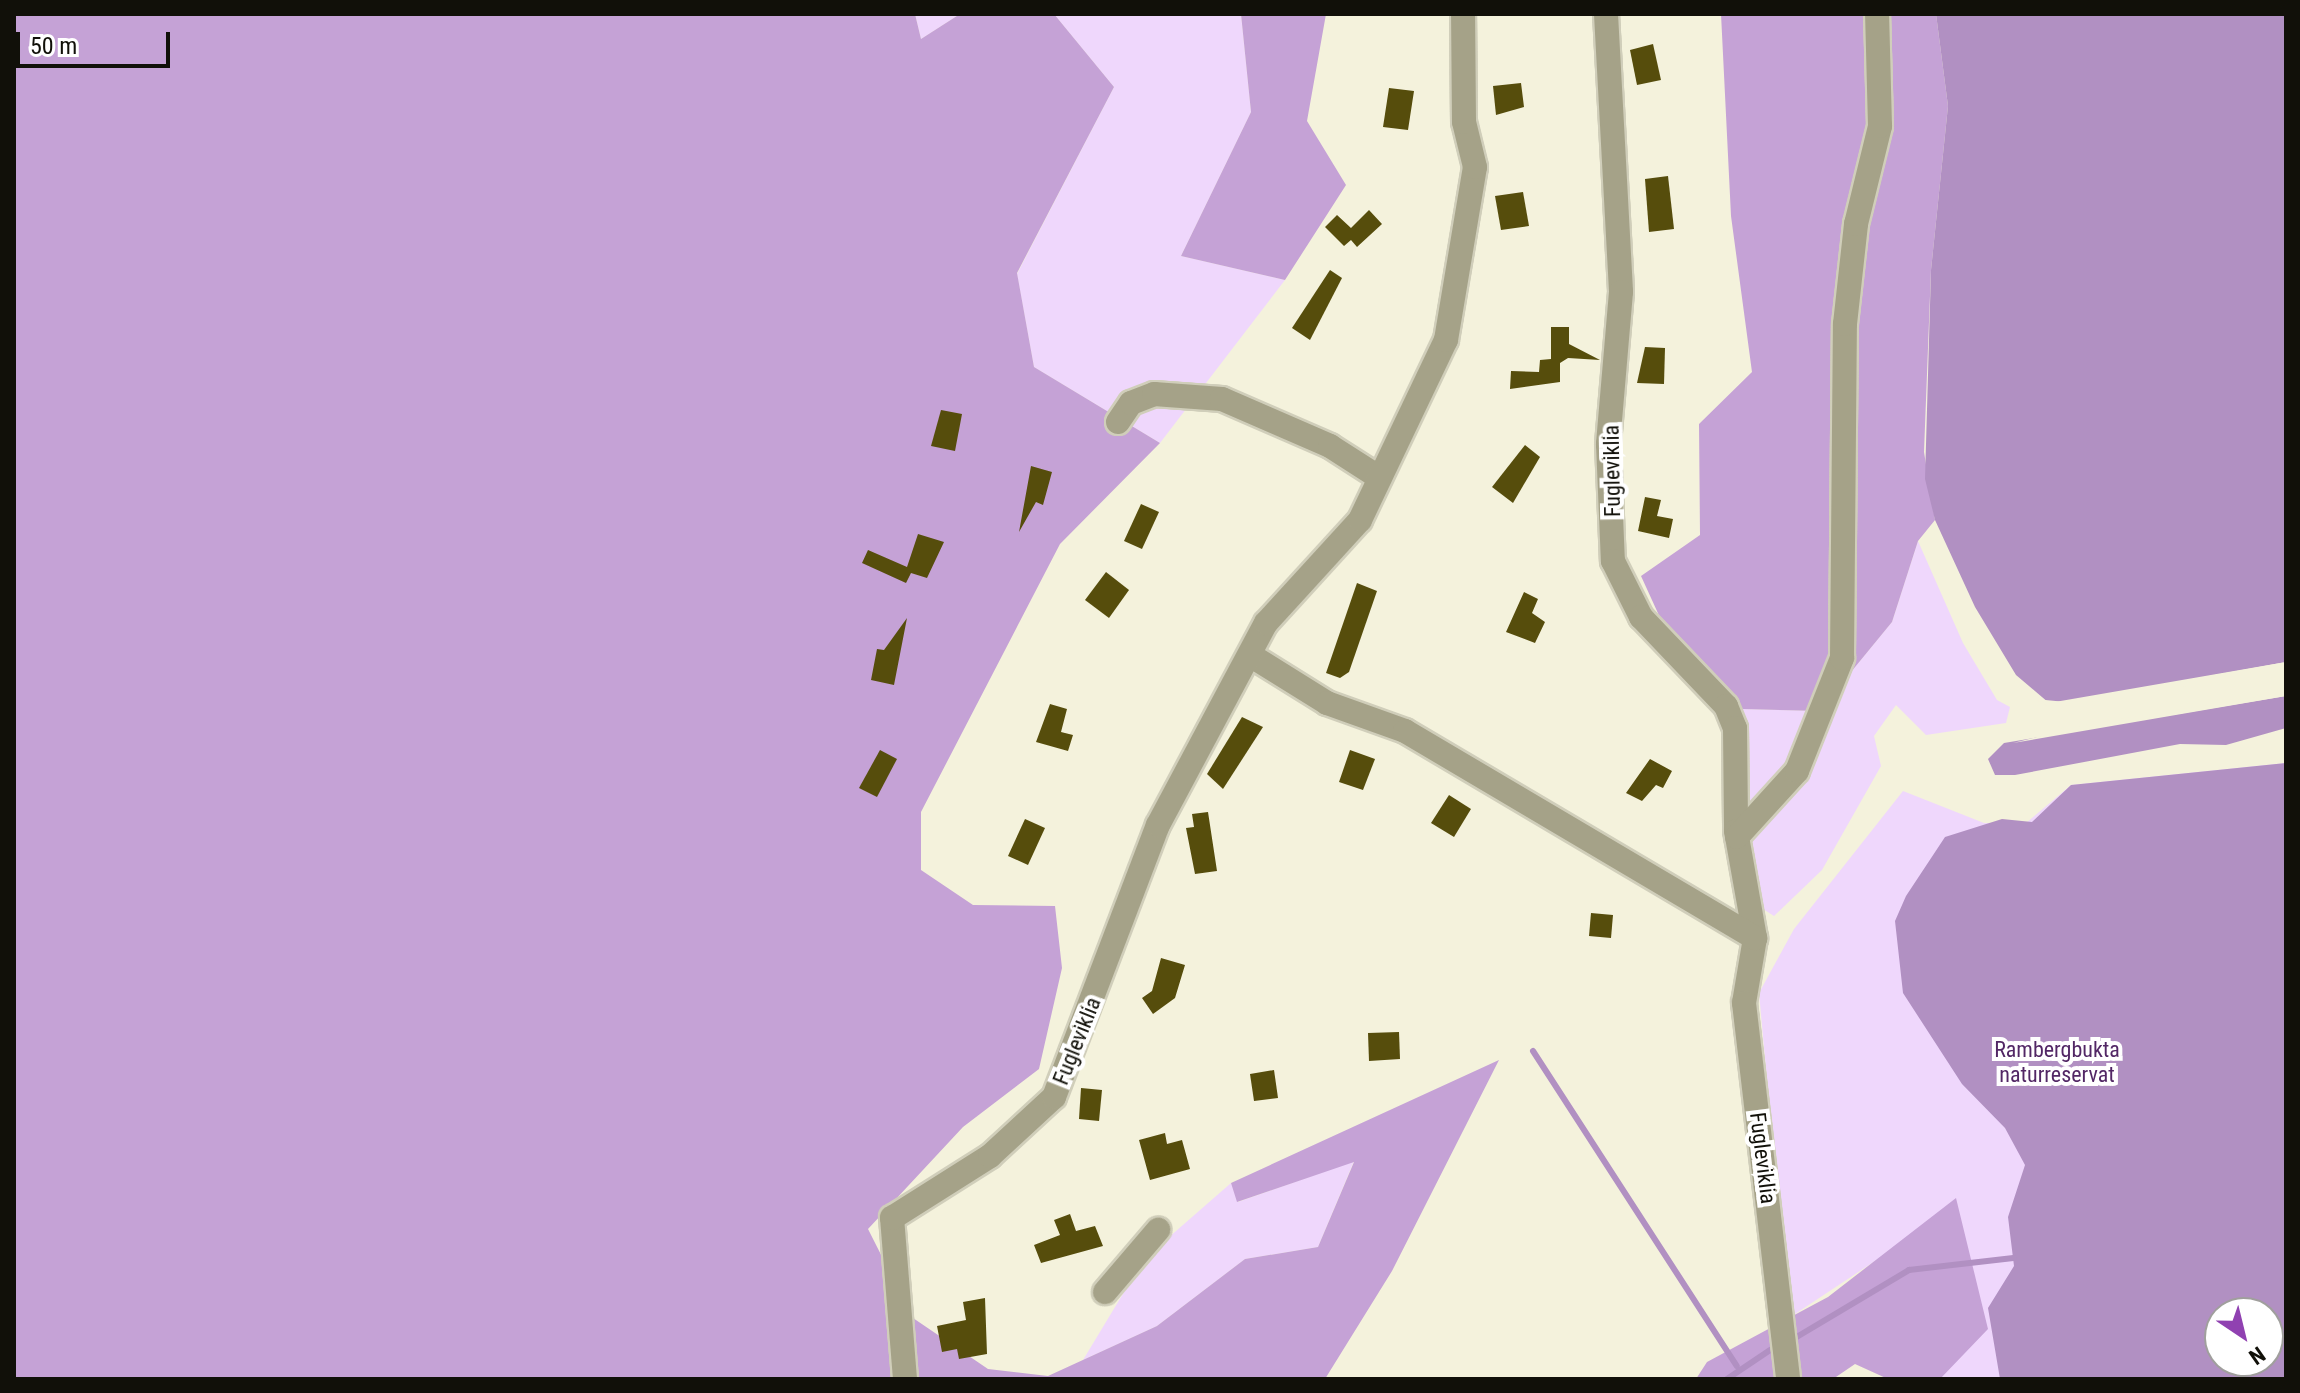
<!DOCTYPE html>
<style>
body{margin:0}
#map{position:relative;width:2300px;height:1393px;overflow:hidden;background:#f4f2dc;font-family:"Roboto Condensed",sans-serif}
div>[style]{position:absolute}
.green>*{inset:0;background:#efd7fc}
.forest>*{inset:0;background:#c5a2d6}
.water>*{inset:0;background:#b190c2}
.pier>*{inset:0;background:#f4f2dc}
.stream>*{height:6px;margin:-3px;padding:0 3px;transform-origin:3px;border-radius:3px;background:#b190c2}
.building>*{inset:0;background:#564d0c}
.roads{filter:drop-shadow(2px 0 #d0ceba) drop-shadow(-2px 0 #d0ceba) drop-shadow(0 2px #d0ceba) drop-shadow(0 -2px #d0ceba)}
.minor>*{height:24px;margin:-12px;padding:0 12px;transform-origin:12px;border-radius:12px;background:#a5a288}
span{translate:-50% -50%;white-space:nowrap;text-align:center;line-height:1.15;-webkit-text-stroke:8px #fff;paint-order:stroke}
.street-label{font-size:22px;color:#111009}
.park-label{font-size:22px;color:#522765}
.frame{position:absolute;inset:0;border:16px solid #111009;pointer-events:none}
.north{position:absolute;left:2204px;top:1297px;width:80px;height:80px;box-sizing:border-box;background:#fff;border:2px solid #a09f9d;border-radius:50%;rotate:145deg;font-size:22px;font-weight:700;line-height:32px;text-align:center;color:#111009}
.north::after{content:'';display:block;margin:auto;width:28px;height:36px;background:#9041b1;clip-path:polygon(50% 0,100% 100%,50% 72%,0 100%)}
.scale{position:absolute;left:16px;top:32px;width:154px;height:36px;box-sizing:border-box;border:4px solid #111009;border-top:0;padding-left:10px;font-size:24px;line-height:28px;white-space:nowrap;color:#111009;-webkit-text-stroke:6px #fff;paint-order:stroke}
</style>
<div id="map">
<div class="green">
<div style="clip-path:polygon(915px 14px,960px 14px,921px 39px)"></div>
<div style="clip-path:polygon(1054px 14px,1241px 14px,1251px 112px,1181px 256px,1285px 280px,1160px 443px,1034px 367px,1017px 274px,1114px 87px)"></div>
<div style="clip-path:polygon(1918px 541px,1963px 643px,1997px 700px,2010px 707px,2006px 723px,1926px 735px,1896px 705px,1874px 736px,1881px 766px,1822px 870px,1774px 916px,1752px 902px,1742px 709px,1819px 711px,1892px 622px)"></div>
<div style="clip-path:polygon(evenodd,2286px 763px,2286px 1379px,1937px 1379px,1878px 1259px,1789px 1318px,1759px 993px,1794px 929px,1903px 791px,1984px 823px,2025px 824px,2071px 785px,2286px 763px,2220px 1313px,2268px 1313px,2268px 1361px,2220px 1361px,2220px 1313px)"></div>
<div style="clip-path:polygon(1354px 1161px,1318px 1247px,1245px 1259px,1157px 1326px,1083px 1360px,1144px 1259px,1231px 1183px,1238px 1202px)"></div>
</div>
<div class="forest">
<div style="clip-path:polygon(14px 14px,915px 14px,921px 39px,960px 14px,1054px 14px,1114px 87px,1017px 273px,1034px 367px,1160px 443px,1060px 544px,921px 812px,921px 870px,973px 905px,1055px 906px,1062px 968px,1039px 1069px,963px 1127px,868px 1229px,913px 1318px,988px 1369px,1048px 1376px,1157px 1326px,1245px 1259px,1318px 1247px,1354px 1162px,1237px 1202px,1231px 1183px,1499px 1060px,1392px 1271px,1325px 1379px,14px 1379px)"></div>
<div style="clip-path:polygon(1241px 14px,1326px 14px,1307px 121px,1346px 185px,1285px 280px,1181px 256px,1251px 112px)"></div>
<div style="clip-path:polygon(1721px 14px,1936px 14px,1948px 106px,1931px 270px,1924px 452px,1935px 520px,1918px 541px,1892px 622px,1819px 711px,1742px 709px,1667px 633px,1641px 576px,1700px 535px,1699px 424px,1752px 372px,1731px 216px)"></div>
<div style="clip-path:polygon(1956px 1198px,1988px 1329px,1940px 1379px,1888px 1379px,1855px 1364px,1833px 1379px,1696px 1379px,1707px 1362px,1828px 1297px)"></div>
</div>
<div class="water">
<div style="clip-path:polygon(1936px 14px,2286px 14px,2286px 662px,2049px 703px,2016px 675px,1975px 607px,1935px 520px,1925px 479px,1931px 270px,1948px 106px)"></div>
<div style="clip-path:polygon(2286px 696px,2286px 728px,2226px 745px,2180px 744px,2015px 775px,1995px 775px,1988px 759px,2004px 743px)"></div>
<div style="clip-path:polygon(evenodd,2286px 763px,2286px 1379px,2000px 1379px,1988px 1308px,2014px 1266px,2008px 1217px,2025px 1165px,2005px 1128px,1962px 1084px,1903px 993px,1895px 921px,1906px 896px,1945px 837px,2002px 819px,2032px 822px,2071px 785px,2286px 763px,2220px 1313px,2268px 1313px,2268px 1361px,2220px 1361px,2220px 1313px)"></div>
</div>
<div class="pier">
<div style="clip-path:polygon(2286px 662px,2224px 680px,2066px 706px,2049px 707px,2035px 699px,2066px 702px)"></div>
<div style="clip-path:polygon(2286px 692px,2286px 696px,2013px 743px,2090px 724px)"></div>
</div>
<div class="stream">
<div style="left:1533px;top:1051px;width:375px;rotate:57.1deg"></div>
<div style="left:1795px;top:1338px;width:133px;rotate:-30.8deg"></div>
<div style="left:1909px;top:1270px;width:105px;rotate:-6.6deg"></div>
<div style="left:1727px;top:1379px;width:52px;rotate:-34deg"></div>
</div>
<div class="building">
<div style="clip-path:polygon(1653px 44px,1661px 80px,1637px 85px,1630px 50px)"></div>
<div style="clip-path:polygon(1521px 83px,1524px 107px,1496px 115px,1493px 86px)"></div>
<div style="clip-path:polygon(1389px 88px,1414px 91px,1408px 130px,1383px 127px)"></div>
<div style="clip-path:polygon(1668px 176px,1674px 229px,1649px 232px,1645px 179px)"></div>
<div style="clip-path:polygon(1523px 192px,1529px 226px,1501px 230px,1495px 196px)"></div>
<div style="clip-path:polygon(1369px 210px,1382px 224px,1357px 247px,1351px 240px,1344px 246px,1325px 227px,1337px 215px,1351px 228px)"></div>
<div style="clip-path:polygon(1330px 270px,1342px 278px,1310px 340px,1292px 328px)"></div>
<div style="clip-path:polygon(1551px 327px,1569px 327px,1569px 344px,1600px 360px,1568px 358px,1560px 363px,1560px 382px,1510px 389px,1511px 371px,1539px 372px,1540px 360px,1551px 359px)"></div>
<div style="clip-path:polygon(1645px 347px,1665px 348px,1664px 384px,1637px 383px)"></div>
<div style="clip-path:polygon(941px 410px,962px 414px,955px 451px,931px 446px)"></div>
<div style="clip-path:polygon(1525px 445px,1540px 457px,1513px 503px,1492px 487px)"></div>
<div style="clip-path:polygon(1031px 466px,1052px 472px,1043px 505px,1036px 502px,1019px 532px)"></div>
<div style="clip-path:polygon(1645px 497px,1661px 500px,1657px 516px,1673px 519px,1669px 538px,1638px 531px)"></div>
<div style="clip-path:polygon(1141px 504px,1159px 512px,1142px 549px,1124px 541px)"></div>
<div style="clip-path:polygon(918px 534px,944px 542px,927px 578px,911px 573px,906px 583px,862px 563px,868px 550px,907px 567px)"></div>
<div style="clip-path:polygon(1106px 572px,1129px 590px,1109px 618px,1085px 600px)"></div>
<div style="clip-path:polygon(1357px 583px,1377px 591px,1349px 672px,1340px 678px,1326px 673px)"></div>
<div style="clip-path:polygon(1524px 592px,1538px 599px,1532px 613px,1545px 622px,1535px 643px,1506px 632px)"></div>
<div style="clip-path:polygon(907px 618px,894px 685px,871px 680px,877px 649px,884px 650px)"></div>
<div style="clip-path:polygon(1050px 704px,1067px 709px,1061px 732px,1073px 735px,1068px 751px,1036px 742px)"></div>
<div style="clip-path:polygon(1242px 717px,1263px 727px,1223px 789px,1207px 774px)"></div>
<div style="clip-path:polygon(880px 750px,897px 759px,877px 797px,859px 788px)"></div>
<div style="clip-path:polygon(1350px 750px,1375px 759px,1363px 790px,1339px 782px)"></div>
<div style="clip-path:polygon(1650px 759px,1672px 771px,1663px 788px,1656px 785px,1642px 801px,1626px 793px)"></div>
<div style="clip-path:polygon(1449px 795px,1471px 809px,1454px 837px,1431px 823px)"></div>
<div style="clip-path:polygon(1208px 812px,1217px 871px,1195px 874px,1186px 828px,1194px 827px,1192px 814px)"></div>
<div style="clip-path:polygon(1025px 819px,1045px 828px,1028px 865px,1008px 856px)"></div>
<div style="clip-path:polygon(1591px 913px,1613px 915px,1611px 938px,1589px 936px)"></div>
<div style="clip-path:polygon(1161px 958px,1185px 965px,1175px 998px,1153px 1014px,1142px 998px,1152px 991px)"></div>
<div style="clip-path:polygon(1399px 1032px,1400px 1059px,1369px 1061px,1368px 1033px)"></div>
<div style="clip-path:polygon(1274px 1070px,1278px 1098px,1254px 1101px,1250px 1074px)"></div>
<div style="clip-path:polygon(1081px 1088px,1102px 1090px,1099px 1121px,1079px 1119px)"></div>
<div style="clip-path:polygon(1165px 1133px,1167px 1144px,1182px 1140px,1190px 1169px,1150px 1180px,1139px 1140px)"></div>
<div style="clip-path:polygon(1070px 1214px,1076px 1231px,1095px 1226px,1103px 1246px,1041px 1263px,1034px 1245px,1060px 1235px,1054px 1220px)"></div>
<div style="clip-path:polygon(985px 1298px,987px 1354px,959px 1359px,957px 1349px,942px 1352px,937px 1326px,966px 1320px,963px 1302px)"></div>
</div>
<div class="roads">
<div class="minor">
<div style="left:1606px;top:14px;width:278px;rotate:86.9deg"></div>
<div style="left:1621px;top:292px;width:153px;rotate:94.9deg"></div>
<div style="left:1608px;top:444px;width:117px;rotate:87.6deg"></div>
<div style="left:1613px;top:561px;width:63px;rotate:63.4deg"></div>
<div style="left:1641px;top:617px;width:123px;rotate:46.3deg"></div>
<div style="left:1726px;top:706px;width:24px;rotate:68deg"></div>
<div style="left:1735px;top:728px;width:103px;rotate:89.4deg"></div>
<div style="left:1736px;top:831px;width:109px;rotate:79.9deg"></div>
<div style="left:1755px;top:938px;width:66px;rotate:99.6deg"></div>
<div style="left:1744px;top:1003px;width:379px;rotate:83.3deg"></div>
<div style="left:1118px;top:422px;width:23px;rotate:-56deg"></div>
<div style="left:1131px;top:403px;width:25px;rotate:-21deg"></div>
<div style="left:1154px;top:394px;width:68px;rotate:4.2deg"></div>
<div style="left:1222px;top:399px;width:118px;rotate:23.5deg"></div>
<div style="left:1330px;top:446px;width:59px;rotate:32.6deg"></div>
<div style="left:1250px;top:655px;width:91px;rotate:31.9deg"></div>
<div style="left:1327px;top:703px;width:83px;rotate:19.7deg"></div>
<div style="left:1405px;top:731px;width:407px;rotate:30.6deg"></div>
<div style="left:1737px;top:837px;width:89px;rotate:-47.7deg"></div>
<div style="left:1797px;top:771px;width:122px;rotate:-68.3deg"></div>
<div style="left:1842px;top:658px;width:334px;rotate:-89.5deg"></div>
<div style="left:1845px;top:324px;width:101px;rotate:-83.7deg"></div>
<div style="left:1856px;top:224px;width:101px;rotate:-76.2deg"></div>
<div style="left:1880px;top:126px;width:112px;rotate:-91.5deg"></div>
<div style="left:1105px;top:1292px;width:82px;rotate:-49.5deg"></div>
<div style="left:905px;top:1379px;width:162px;rotate:-94.6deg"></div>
<div style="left:892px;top:1218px;width:116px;rotate:-32.3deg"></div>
<div style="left:990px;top:1156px;width:87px;rotate:-42.7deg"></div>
<div style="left:1054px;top:1097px;width:291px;rotate:-69.1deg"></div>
<div style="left:1158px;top:825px;width:229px;rotate:-61.9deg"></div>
<div style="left:1266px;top:623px;width:139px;rotate:-47.6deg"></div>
<div style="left:1360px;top:520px;width:199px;rotate:-64.5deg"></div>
<div style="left:1446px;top:340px;width:175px;rotate:-80.5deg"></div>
<div style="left:1475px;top:167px;width:46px;rotate:-103.7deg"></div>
<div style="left:1464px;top:122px;width:108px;rotate:-90.5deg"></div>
</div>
</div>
<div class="street-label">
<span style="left:1612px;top:471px;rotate:-91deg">Fugleviklia</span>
<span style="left:1077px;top:1041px;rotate:-68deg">Fugleviklia</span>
<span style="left:1763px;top:1158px;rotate:83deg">Fugleviklia</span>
</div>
<div class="park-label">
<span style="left:2057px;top:1062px">Rambergbukta<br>naturreservat</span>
</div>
<div class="frame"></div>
<div class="north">N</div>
<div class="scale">50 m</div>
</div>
